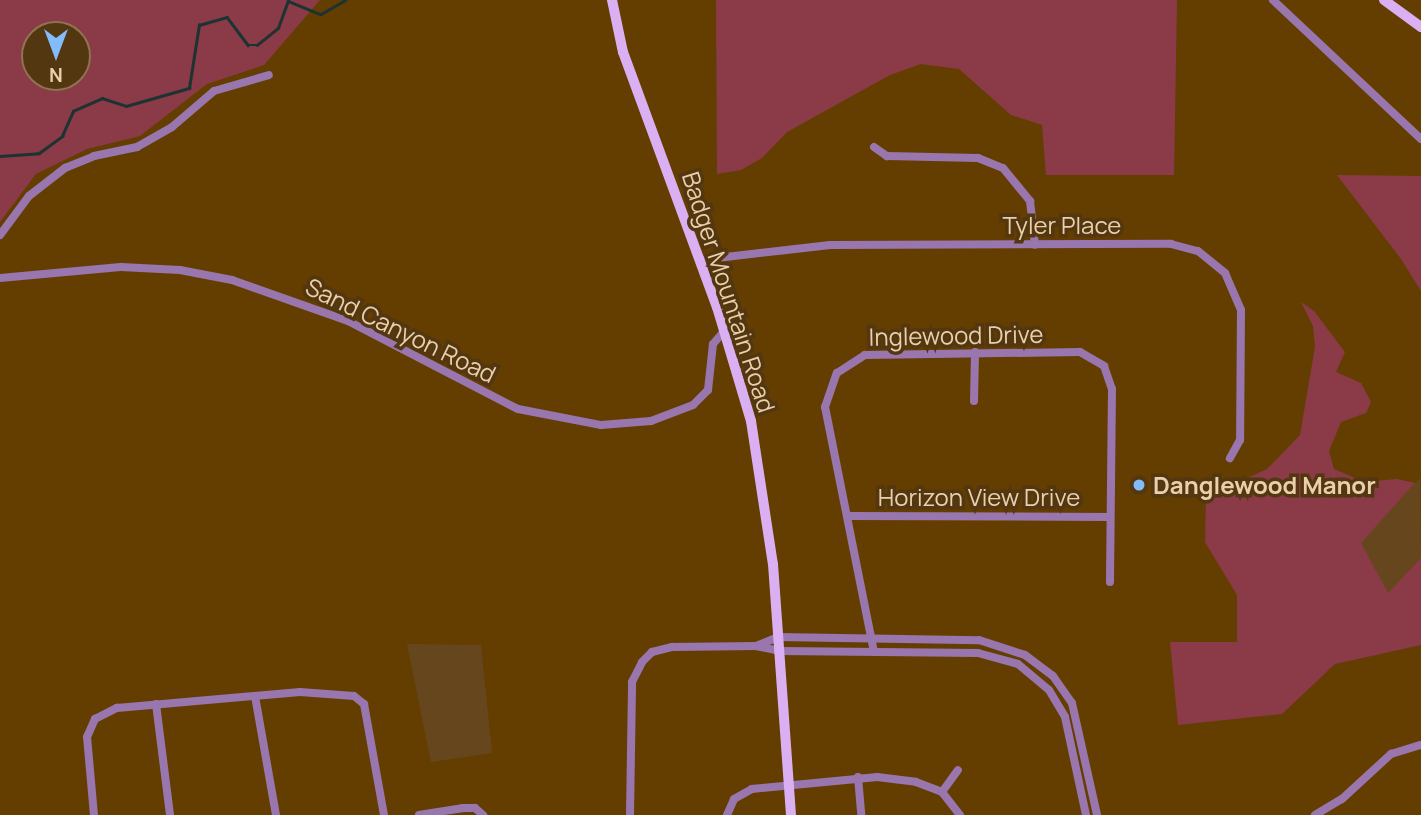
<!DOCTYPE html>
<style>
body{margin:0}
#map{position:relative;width:1421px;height:815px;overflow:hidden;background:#643e00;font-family:Manrope,sans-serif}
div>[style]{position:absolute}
.built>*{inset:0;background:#66471d}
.green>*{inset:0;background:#8b3a47}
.stream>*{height:2.5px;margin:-1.25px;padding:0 1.25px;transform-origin:1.25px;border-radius:1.25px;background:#1d3332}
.minor>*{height:8px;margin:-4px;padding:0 4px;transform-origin:4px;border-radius:4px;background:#9976ae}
.major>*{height:10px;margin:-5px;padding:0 5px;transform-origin:5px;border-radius:5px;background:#dab0f3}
.dots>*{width:19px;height:19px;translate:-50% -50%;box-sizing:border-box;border:4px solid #523710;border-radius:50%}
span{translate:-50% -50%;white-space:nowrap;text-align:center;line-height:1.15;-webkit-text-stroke:7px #523710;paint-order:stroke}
.street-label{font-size:24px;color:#eacfad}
.poi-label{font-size:24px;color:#eacfad;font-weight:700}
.left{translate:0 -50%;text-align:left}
.north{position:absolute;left:21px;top:21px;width:70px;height:70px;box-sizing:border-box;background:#523710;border:2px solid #8f744f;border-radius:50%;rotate:180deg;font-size:19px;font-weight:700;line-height:28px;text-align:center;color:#eacfad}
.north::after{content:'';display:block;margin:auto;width:24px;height:32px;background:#84bcfb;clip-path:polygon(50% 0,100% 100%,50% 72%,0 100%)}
</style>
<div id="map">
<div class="built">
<div style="clip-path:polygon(1420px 478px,1421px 558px,1388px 594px,1360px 543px)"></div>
<div style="clip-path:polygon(407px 644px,481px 645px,492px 753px,431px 762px)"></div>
</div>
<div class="green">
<div style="clip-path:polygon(evenodd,0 0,320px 0,264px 65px,207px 84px,140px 136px,87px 149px,36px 174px,0 222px,0 0,35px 35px,77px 35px,77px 77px,35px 77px,35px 35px)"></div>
<div style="clip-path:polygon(716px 0,1177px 0,1174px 175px,1046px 175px,1042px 125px,1011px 115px,959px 69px,921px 64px,890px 75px,787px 132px,762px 158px,741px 170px,717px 174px)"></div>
<div style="clip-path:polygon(1337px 175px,1421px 176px,1421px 291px,1401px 259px)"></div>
<div style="clip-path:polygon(1301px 302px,1314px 311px,1345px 352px,1336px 372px,1361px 383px,1371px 402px,1366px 413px,1341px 422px,1329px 451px,1334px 469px,1364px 482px,1397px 479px,1415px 483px,1361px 543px,1388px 593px,1421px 558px,1421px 645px,1335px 664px,1282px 714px,1178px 725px,1170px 642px,1237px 642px,1237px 595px,1205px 542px,1206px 497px,1267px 469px,1300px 435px,1315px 347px,1313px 326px)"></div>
</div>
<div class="stream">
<div style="left:0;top:156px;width:39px;rotate:-4deg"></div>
<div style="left:39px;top:153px;width:29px;rotate:-36deg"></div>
<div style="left:62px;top:136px;width:27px;rotate:-66deg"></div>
<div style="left:73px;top:111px;width:32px;rotate:-24deg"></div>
<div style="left:102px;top:98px;width:25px;rotate:18deg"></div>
<div style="left:126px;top:106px;width:66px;rotate:-15.9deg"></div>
<div style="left:189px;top:88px;width:64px;rotate:-81deg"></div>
<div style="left:199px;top:25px;width:29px;rotate:-16deg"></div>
<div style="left:227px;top:17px;width:35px;rotate:53deg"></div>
<div style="left:248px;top:45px;width:9px"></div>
<div style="left:257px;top:45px;width:27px;rotate:-39deg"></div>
<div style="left:278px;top:28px;width:29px;rotate:-70deg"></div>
<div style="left:288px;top:1px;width:35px;rotate:22deg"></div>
<div style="left:321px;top:14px;width:28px;rotate:-30deg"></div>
</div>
<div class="minor">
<div style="left:1273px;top:0;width:203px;rotate:43.2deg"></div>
<div style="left:874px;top:147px;width:16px;rotate:35deg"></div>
<div style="left:887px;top:156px;width:91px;rotate:1.3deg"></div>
<div style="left:978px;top:158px;width:27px;rotate:22deg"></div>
<div style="left:1003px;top:168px;width:43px;rotate:50.7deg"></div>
<div style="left:1030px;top:201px;width:44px;rotate:83.5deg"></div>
<div style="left:0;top:235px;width:49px;rotate:-53.4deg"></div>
<div style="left:29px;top:196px;width:46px;rotate:-37.9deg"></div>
<div style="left:65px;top:168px;width:31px;rotate:-22deg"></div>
<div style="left:94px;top:156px;width:44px;rotate:-11.8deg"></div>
<div style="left:137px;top:147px;width:40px;rotate:-29.7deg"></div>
<div style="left:172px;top:127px;width:55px;rotate:-40.6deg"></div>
<div style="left:214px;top:91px;width:57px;rotate:-16.2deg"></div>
<div style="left:700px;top:260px;width:131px;rotate:-6.6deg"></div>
<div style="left:830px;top:245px;width:341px;rotate:-0.2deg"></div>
<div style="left:1171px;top:244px;width:28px;rotate:15deg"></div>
<div style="left:1198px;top:251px;width:35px;rotate:39deg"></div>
<div style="left:1225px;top:273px;width:40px;rotate:66.6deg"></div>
<div style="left:1241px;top:310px;width:130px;rotate:90.4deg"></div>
<div style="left:1240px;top:440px;width:21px;rotate:119deg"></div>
<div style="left:0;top:278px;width:121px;rotate:-5.2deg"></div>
<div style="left:121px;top:267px;width:59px;rotate:2.9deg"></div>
<div style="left:180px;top:270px;width:53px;rotate:10.9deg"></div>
<div style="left:232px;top:280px;width:123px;rotate:19.5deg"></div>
<div style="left:348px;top:321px;width:191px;rotate:27.4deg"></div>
<div style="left:518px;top:409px;width:85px;rotate:10.9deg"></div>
<div style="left:601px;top:425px;width:50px;rotate:-4.6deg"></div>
<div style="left:651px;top:421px;width:45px;rotate:-20.9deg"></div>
<div style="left:693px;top:405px;width:21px;rotate:-45deg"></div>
<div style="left:708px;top:390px;width:46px;rotate:-83.8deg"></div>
<div style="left:713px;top:344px;width:18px;rotate:-49deg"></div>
<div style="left:974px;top:401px;width:49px;rotate:-88.8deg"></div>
<div style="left:848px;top:516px;width:262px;rotate:0.2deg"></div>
<div style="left:756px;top:646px;width:24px;rotate:-22deg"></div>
<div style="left:778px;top:637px;width:201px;rotate:0.9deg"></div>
<div style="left:979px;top:640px;width:48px;rotate:18.1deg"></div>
<div style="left:1025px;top:655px;width:35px;rotate:37deg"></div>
<div style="left:1053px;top:676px;width:33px;rotate:55deg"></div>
<div style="left:1072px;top:703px;width:115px;rotate:77.4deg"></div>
<div style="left:874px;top:652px;width:250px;rotate:-101.3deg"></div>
<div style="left:825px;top:407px;width:36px;rotate:-71deg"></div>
<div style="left:837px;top:373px;width:33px;rotate:-33deg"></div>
<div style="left:865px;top:355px;width:215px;rotate:-0.8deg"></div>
<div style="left:1080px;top:352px;width:28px;rotate:30deg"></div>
<div style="left:1104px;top:366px;width:24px;rotate:71deg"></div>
<div style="left:1112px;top:389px;width:193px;rotate:90.6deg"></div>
<div style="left:255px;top:696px;width:121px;rotate:80deg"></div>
<div style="left:156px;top:704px;width:112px;rotate:82.8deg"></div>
<div style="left:858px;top:777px;width:38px;rotate:85deg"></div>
<div style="left:942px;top:792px;width:27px;rotate:-54deg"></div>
<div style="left:94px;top:815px;width:78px;rotate:-95.1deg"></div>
<div style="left:87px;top:737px;width:20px;rotate:-66deg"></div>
<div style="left:95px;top:719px;width:25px;rotate:-27deg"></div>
<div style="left:117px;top:708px;width:184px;rotate:-5deg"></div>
<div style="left:300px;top:692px;width:54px;rotate:4.2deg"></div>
<div style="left:354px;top:696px;width:13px;rotate:39deg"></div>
<div style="left:364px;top:704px;width:113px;rotate:79.8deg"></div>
<div style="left:419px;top:815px;width:45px;rotate:-9deg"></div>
<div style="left:463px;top:808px;width:12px"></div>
<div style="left:475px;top:808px;width:11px;rotate:41deg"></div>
<div style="left:630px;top:815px;width:133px;rotate:-89.1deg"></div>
<div style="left:632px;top:682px;width:22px;rotate:-63deg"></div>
<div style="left:642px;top:662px;width:14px;rotate:-45deg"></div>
<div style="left:652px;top:652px;width:21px;rotate:-14deg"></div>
<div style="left:672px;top:647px;width:84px;rotate:-0.7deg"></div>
<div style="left:756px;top:646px;width:25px;rotate:12deg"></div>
<div style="left:780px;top:651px;width:198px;rotate:0.6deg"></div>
<div style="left:978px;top:653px;width:41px;rotate:15.4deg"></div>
<div style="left:1018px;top:664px;width:40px;rotate:40deg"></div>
<div style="left:1049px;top:690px;width:31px;rotate:59deg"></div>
<div style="left:1065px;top:717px;width:100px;rotate:77.9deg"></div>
<div style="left:727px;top:815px;width:17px;rotate:-66deg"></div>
<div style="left:734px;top:799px;width:21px;rotate:-29deg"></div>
<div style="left:752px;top:789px;width:126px;rotate:-5.5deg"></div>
<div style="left:877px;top:777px;width:39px;rotate:7deg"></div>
<div style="left:916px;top:782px;width:28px;rotate:21deg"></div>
<div style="left:942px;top:792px;width:29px;rotate:52deg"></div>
<div style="left:1315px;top:815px;width:31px;rotate:-31deg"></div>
<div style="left:1342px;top:799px;width:67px;rotate:-42.6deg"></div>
<div style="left:1391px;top:754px;width:31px;rotate:-17deg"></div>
</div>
<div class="major">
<div style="left:612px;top:0;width:53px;rotate:78.1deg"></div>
<div style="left:623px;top:52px;width:272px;rotate:69.8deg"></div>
<div style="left:717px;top:307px;width:119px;rotate:73.4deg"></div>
<div style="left:751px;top:421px;width:145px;rotate:81.3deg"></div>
<div style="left:773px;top:564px;width:252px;rotate:85.9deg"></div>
<div style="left:1384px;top:0;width:46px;rotate:36.1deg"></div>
</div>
<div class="dots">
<div style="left:1139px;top:485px;background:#84bcfb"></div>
</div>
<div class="street-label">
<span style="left:1062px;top:225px">Tyler Place</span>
<span style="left:729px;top:292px;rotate:72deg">Badger Mountain Road</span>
<span style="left:401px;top:330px;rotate:26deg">Sand Canyon Road</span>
<span style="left:956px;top:335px;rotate:-1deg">Inglewood Drive</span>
<span style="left:979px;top:497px">Horizon View Drive</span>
</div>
<div class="poi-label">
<span class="left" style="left:1153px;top:485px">Danglewood Manor</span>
</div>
<div class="north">N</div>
</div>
